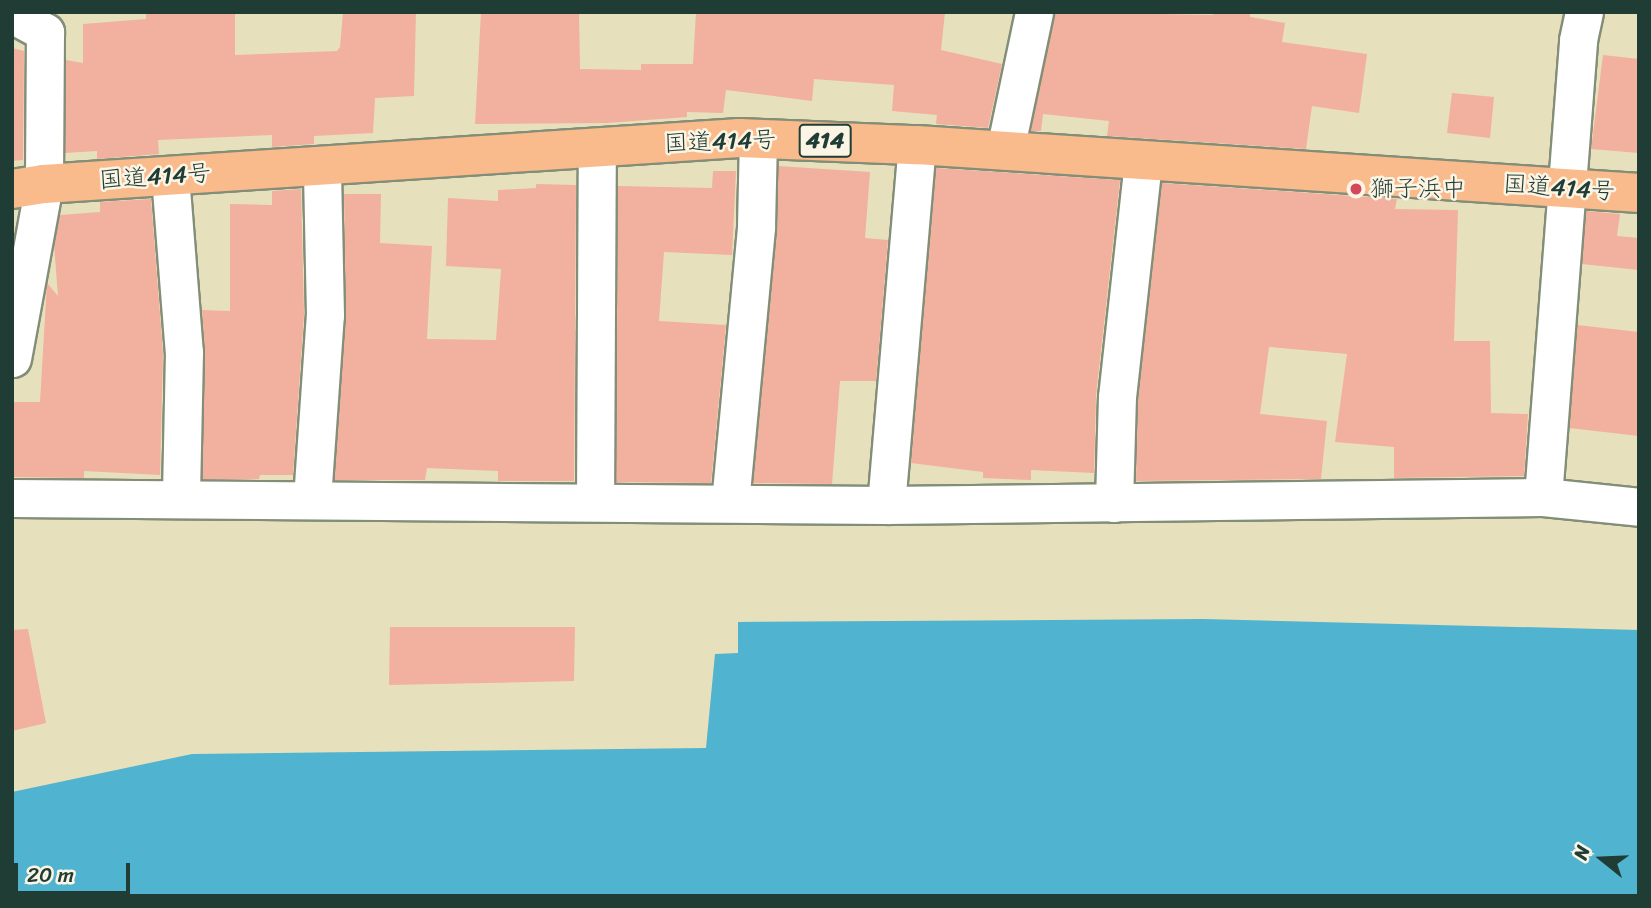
<!DOCTYPE html>
<meta charset="utf-8">
<style>
body{margin:0}
#map{position:relative;width:1651px;height:908px;overflow:hidden;background:#e7e0bc;font-family:Sriracha,"Klee One",sans-serif}
div>[style]{position:absolute}
.water>*{inset:0;background:#50b3cf}
.building>*{inset:0;background:#f2b09e}
.roads{filter:drop-shadow(2px 0 #838e78) drop-shadow(-2px 0 #838e78) drop-shadow(0 2px #838e78) drop-shadow(0 -2px #838e78)}
.street>*{height:37px;margin:-18.5px;padding:0 18.5px;transform-origin:18.5px;border-radius:18.5px;background:#fff}
.highway>*{height:38px;margin:-19px;padding:0 19px;transform-origin:19px;border-radius:19px;background:#fabb8c}
.dots>*{width:19px;height:19px;translate:-50% -50%;box-sizing:border-box;border:4px solid #fcf5e5;border-radius:50%}
span{translate:-50% -50%;white-space:nowrap;text-align:center;line-height:1.15;-webkit-text-stroke:5px #fcf5e5;paint-order:stroke}
.shield-label span{padding:2px 5px;background:#fcf5e5;border:2px solid;border-radius:5px;-webkit-text-stroke-width:0}
.shield-label{font-size:23px;color:#1f3d34;font-weight:700}
.street-label{font-size:24px;color:#1f3d34}
.poi-label{font-size:24px;color:#1f3d34}
.left{translate:0 -50%;text-align:left}
.frame{position:absolute;inset:0;border:14px solid #1f3d34;pointer-events:none}
.north{position:absolute;left:1567px;top:824px;width:70px;height:70px;-webkit-text-stroke:5px #fcf5e5;paint-order:stroke;rotate:288deg;font-size:19px;font-weight:700;line-height:28px;text-align:center;color:#1f3d34}
.north::after{content:'';display:block;margin:auto;width:24px;height:32px;background:#1f3d34;clip-path:polygon(50% 0,100% 100%,50% 72%,0 100%)}
.scale{position:absolute;left:14px;top:863px;width:116px;height:32px;box-sizing:border-box;border:4px solid #1f3d34;border-top:0;padding-left:9px;font-size:21px;line-height:24px;white-space:nowrap;color:#1f3d34;-webkit-text-stroke:5px #fcf5e5;paint-order:stroke}
</style>
<div id="map">
<div class="water">
<div style="clip-path:polygon(1203px 619px,1639px 630px,1639px 896px,12px 896px,12px 792px,192px 754px,706px 748px,715px 654px,738px 653px,738px 622px)"></div>
</div>
<div class="building">
<div style="clip-path:polygon(146px 12px,235px 12px,235px 55px,337px 51px,340px 47px,343px 12px,416px 12px,414px 96px,375px 98px,373px 133px,314px 136px,314px 144px,272px 147px,272px 135px,158px 140px,159px 154px,97px 159px,97px 151px,65px 153px,66px 60px,83px 63px,83px 24px,146px 19px)"></div>
<div style="clip-path:polygon(481px 12px,579px 12px,580px 69px,641px 70px,641px 64px,693px 64px,696px 12px,945px 12px,941px 50px,1002px 64px,988px 128px,936px 124px,937px 115px,892px 111px,894px 85px,814px 79px,812px 101px,726px 90px,723px 113px,687px 112px,687px 117px,607px 123px,475px 124px)"></div>
<div style="clip-path:polygon(1054px 12px,1213px 15px,1214px 12px,1250px 12px,1250px 17px,1285px 23px,1282px 42px,1367px 54px,1359px 113px,1312px 106px,1306px 149px,1107px 136px,1109px 121px,1043px 114px,1041px 131px,1031px 131px)"></div>
<div style="clip-path:polygon(12px 48px,24px 51px,23px 160px,12px 161px)"></div>
<div style="clip-path:polygon(1603px 55px,1639px 59px,1639px 153px,1591px 149px)"></div>
<div style="clip-path:polygon(1452px 93px,1494px 97px,1490px 138px,1447px 133px)"></div>
<div style="clip-path:polygon(778px 166px,870px 172px,865px 238px,888px 240px,876px 381px,840px 381px,832px 484px,753px 483px,777px 228px)"></div>
<div style="clip-path:polygon(936px 168px,1120px 180px,1096px 395px,1094px 473px,1031px 470px,1031px 480px,983px 478px,983px 472px,911px 463px)"></div>
<div style="clip-path:polygon(713px 171px,736px 171px,732px 255px,664px 252px,659px 321px,726px 325px,711px 483px,616px 482px,618px 186px,712px 188px)"></div>
<div style="clip-path:polygon(1162px 183px,1397px 199px,1395px 209px,1458px 210px,1454px 341px,1490px 341px,1491px 413px,1528px 414px,1524px 476px,1394px 478px,1394px 447px,1335px 442px,1347px 354px,1269px 347px,1260px 414px,1327px 421px,1321px 479px,1136px 481px,1138px 398px)"></div>
<div style="clip-path:polygon(536px 184px,576px 185px,574px 481px,498px 481px,498px 471px,427px 468px,425px 480px,334px 480px,346px 316px,344px 194px,381px 194px,380px 243px,432px 246px,427px 339px,496px 340px,501px 269px,446px 266px,448px 198px,498px 201px,498px 190px,536px 188px)"></div>
<div style="clip-path:polygon(301px 189px,304px 314px,293px 475px,260px 475px,259px 479px,202px 479px,205px 352px,202px 310px,230px 311px,230px 204px,272px 205px,272px 191px)"></div>
<div style="clip-path:polygon(151px 199px,163px 353px,160px 475px,84px 471px,84px 478px,12px 477px,13px 402px,40px 402px,47px 283px,58px 296px,54px 244px,60px 215px,100px 212px,100px 202px)"></div>
<div style="clip-path:polygon(1586px 211px,1620px 214px,1617px 236px,1639px 238px,1639px 270px,1582px 264px)"></div>
<div style="clip-path:polygon(1577px 325px,1639px 332px,1639px 436px,1569px 428px)"></div>
<div style="clip-path:polygon(390px 627px,575px 627px,574px 681px,389px 685px)"></div>
<div style="clip-path:polygon(28px 629px,46px 723px,12px 731px,12px 630px)"></div>
</div>
<div class="roads">
<div class="street">
<div style="left:12px;top:14px;width:38px;rotate:29deg"></div>
<div style="left:45px;top:32px;width:152px;rotate:90.4deg"></div>
<div style="left:44px;top:184px;width:177px;rotate:100.4deg"></div>
<div style="left:1005px;top:150px;width:141px;rotate:-78.1deg"></div>
<div style="left:170px;top:176px;width:177px;rotate:85.5deg"></div>
<div style="left:184px;top:352px;width:145px;rotate:91.2deg"></div>
<div style="left:1543px;top:497px;width:458px;rotate:-85.6deg"></div>
<div style="left:1578px;top:40px;width:29px;rotate:-78deg"></div>
<div style="left:12px;top:498px;width:874px;rotate:0.46deg"></div>
<div style="left:886px;top:505px;width:657px;rotate:-0.7deg"></div>
<div style="left:1543px;top:497px;width:97px;rotate:5.9deg"></div>
<div style="left:312px;top:499px;width:184px;rotate:-86deg"></div>
<div style="left:325px;top:315px;width:149px;rotate:-91.2deg"></div>
<div style="left:595px;top:502px;width:354px;rotate:-89.7deg"></div>
<div style="left:730px;top:503px;width:278px;rotate:-84.6deg"></div>
<div style="left:756px;top:226px;width:87px;rotate:-88.7deg"></div>
<div style="left:1114px;top:503px;width:106px;rotate:-88.4deg"></div>
<div style="left:1117px;top:397px;width:238px;rotate:-83.7deg"></div>
<div style="left:886px;top:505px;width:361px;rotate:-85.1deg"></div>
</div>
<div class="highway">
<div style="left:12px;top:189px;width:32px;rotate:-9deg"></div>
<div style="left:44px;top:184px;width:697px;rotate:-3.79deg"></div>
<div style="left:739px;top:138px;width:178px;rotate:2.3deg"></div>
<div style="left:917px;top:145px;width:724px;rotate:3.8deg"></div>
</div>
</div>
<div class="dots">
<div style="left:1356px;top:189px;background:#d1495b"></div>
</div>
<div class="shield-label">
<span style="left:825px;top:141px">414</span>
</div>
<div class="street-label">
<span style="left:720px;top:142px;rotate:-2deg">国道414号</span>
<span style="left:155px;top:177px;rotate:-4deg">国道414号</span>
<span style="left:1559px;top:188px;rotate:4deg">国道414号</span>
</div>
<div class="poi-label">
<span class="left" style="left:1370px;top:189px">獅子浜中</span>
</div>
<div class="frame"></div>
<div class="north">N</div>
<div class="scale">20 m</div>
</div>
